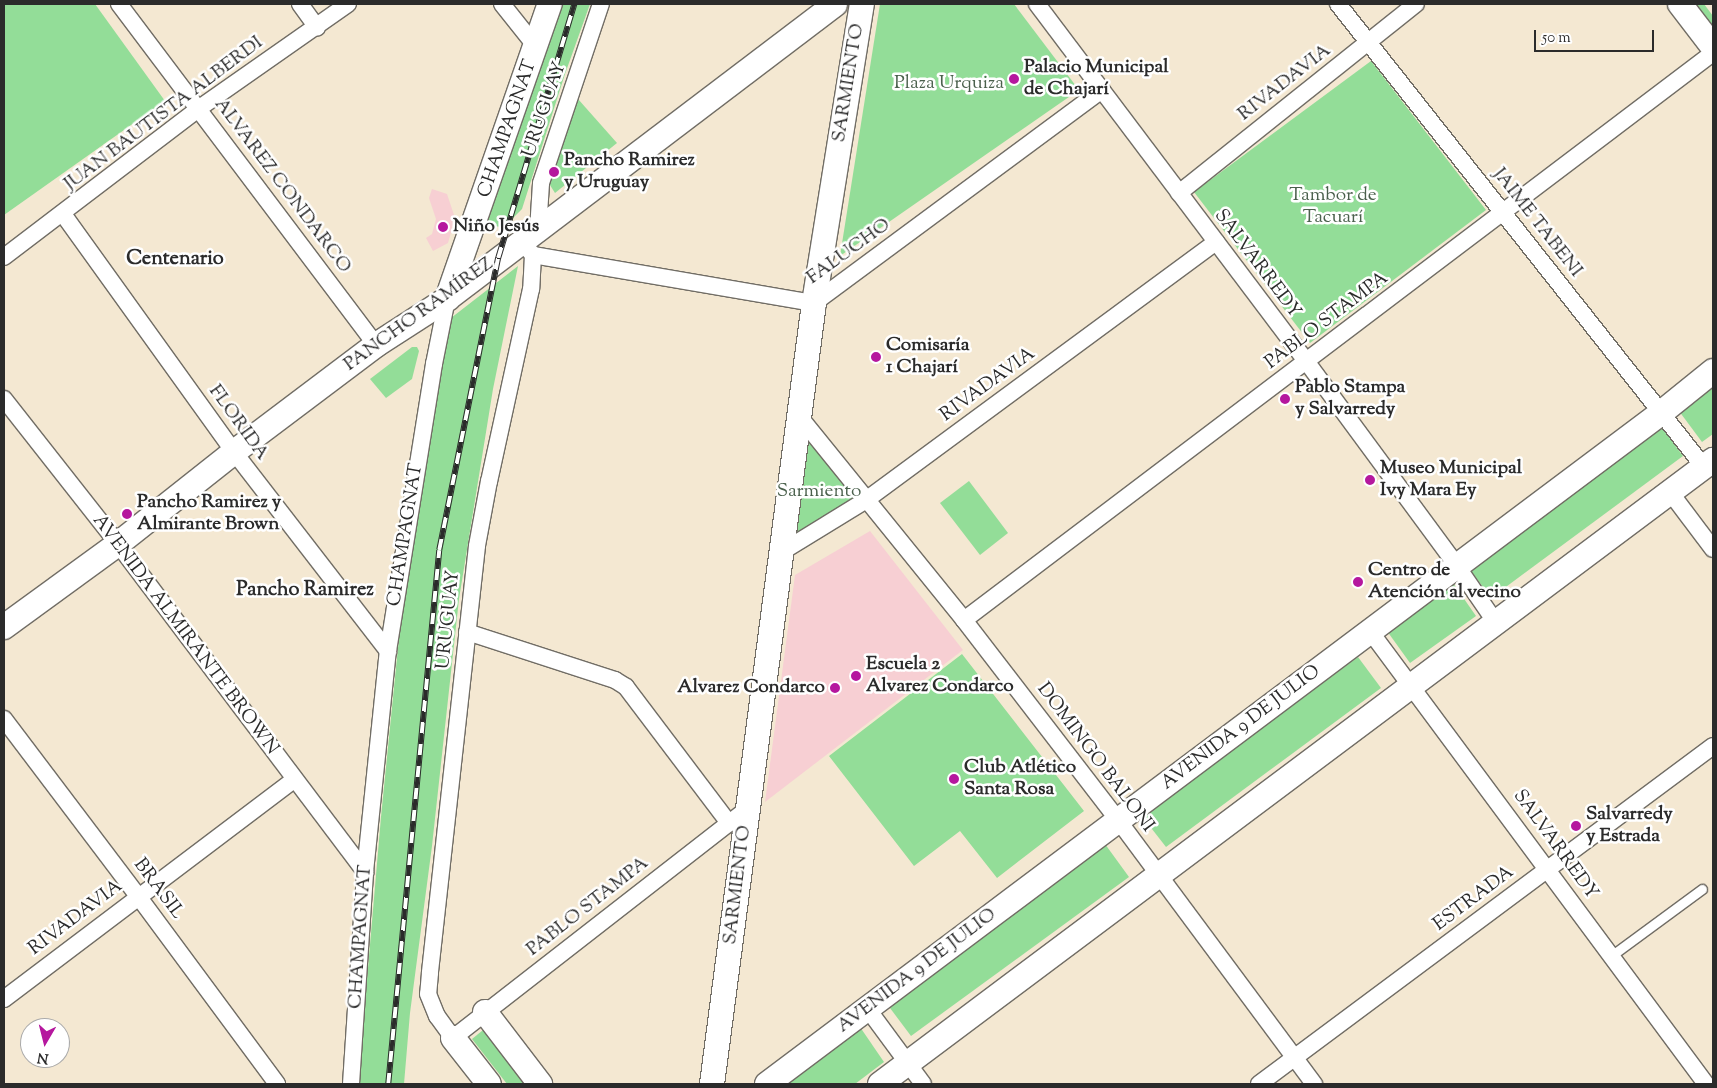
<!DOCTYPE html>
<meta charset="utf-8">
<style>
body{margin:0}
#map{position:relative;width:1717px;height:1088px;overflow:hidden;background:#f4e8d2;font-family:"Sorts Mill Goudy",serif}
div>[style]{position:absolute}
.built>*{inset:0;background:#f7cfd3}
.green>*{inset:0;background:#93dd98}
.roads{filter:drop-shadow(1px 0 #716d65) drop-shadow(-1px 0 #716d65) drop-shadow(0 1px #716d65) drop-shadow(0 -1px #716d65)}
.lane>*{height:9px;margin:-4.5px;padding:0 4.5px;transform-origin:4.5px;border-radius:4.5px;background:#fff}
.street>*{height:16px;margin:-8px;padding:0 8px;transform-origin:8px;border-radius:8px;background:#fff}
.secondary>*{height:24px;margin:-12px;padding:0 12px;transform-origin:12px;border-radius:12px;background:#fff}
.rail>*{height:5.5px;margin-top:-2.75px;transform-origin:0;background:repeating-linear-gradient(90deg,#fff 0 11px,#2b2b2b 0 22px);box-sizing:border-box;border-block:1px solid #2b2b2b}
.dots>*{width:14px;height:14px;translate:-50% -50%;box-sizing:border-box;border:2px solid #fff;border-radius:50%}
span{translate:-50% -50%;white-space:nowrap;text-align:center;line-height:1.15;-webkit-text-stroke:5px #fff;paint-order:stroke}
.poi-label{font-size:19px;color:#2b2b2b;font-weight:700}
.left{translate:0 -50%;text-align:left}
.right{translate:-100% -50%;text-align:right}
.street-label{font-size:19px;color:#2b2b2b}
.park-label{font-size:19px;color:#4a604c}
.neighbourhood-label{font-size:20px;color:#2b2b2b;font-weight:700}
.frame{position:absolute;inset:0;border:5px solid #2b2b2b;pointer-events:none}
.north{position:absolute;left:20px;top:1018px;width:50px;height:50px;box-sizing:border-box;background:#fff;border:1px solid #aaa;border-radius:50%;rotate:188deg;font-size:14px;font-weight:700;line-height:20px;text-align:center;color:#2b2b2b}
.north::after{content:'';display:block;margin:auto;width:18px;height:22px;background:#b5179e;clip-path:polygon(50% 0,100% 100%,50% 72%,0 100%)}
.scale{position:absolute;left:1534px;top:30px;width:120px;height:22px;box-sizing:border-box;border:2px solid #2b2b2b;border-top:0;padding-left:6px;font-size:15px;line-height:18px;white-space:nowrap;color:#2b2b2b;-webkit-text-stroke:4px #fff;paint-order:stroke}
</style>
<div id="map">
<div class="built">
<div style="clip-path:polygon(432px 189px,447px 194px,455px 218px,448px 243px,433px 251px,426px 238px,432px 234px,436px 219px,429px 198px)"></div>
<div style="clip-path:polygon(870px 531px,963px 650px,765px 802px,795px 575px)"></div>
</div>
<div class="green">
<div style="clip-path:polygon(4px 4px,95px 4px,165px 101px,4px 215px)"></div>
<div style="clip-path:polygon(552px 4px,590px 4px,565px 74px,522px 209px,504px 227px,491px 226px,482px 214px)"></div>
<div style="clip-path:polygon(880px 4px,1014px 4px,1079px 90px,840px 256px)"></div>
<div style="clip-path:polygon(1687px 4px,1704px 4px,1713px 16px,1713px 37px)"></div>
<div style="clip-path:polygon(1371px 61px,1486px 210px,1310px 343px,1194px 192px)"></div>
<div style="clip-path:polygon(578px 99px,617px 143px,555px 193px,548px 182px)"></div>
<div style="clip-path:polygon(518px 266px,493px 389px,459px 599px,432px 846px,410px 1013px,404px 1084px,358px 1084px,381px 817px,405px 578px,451px 318px)"></div>
<div style="clip-path:polygon(412px 347px,417px 347px,419px 351px,412px 379px,386px 398px,370px 379px)"></div>
<div style="clip-path:polygon(1713px 386px,1713px 434px,1702px 442px,1679px 411px)"></div>
<div style="clip-path:polygon(800px 424px,861px 498px,784px 547px)"></div>
<div style="clip-path:polygon(1660px 425px,1683px 456px,1491px 598px,1468px 567px)"></div>
<div style="clip-path:polygon(969px 481px,1008px 533px,980px 555px,940px 503px)"></div>
<div style="clip-path:polygon(1453px 583px,1476px 616px,1410px 663px,1387px 631px)"></div>
<div style="clip-path:polygon(962px 654px,1084px 811px,997px 878px,960px 831px,914px 866px,829px 756px)"></div>
<div style="clip-path:polygon(1358px 657px,1381px 688px,1166px 847px,1141px 815px)"></div>
<div style="clip-path:polygon(1105px 844px,1129px 877px,911px 1036px,887px 1004px)"></div>
<div style="clip-path:polygon(488px 1026px,532px 1084px,507px 1084px,472px 1039px)"></div>
<div style="clip-path:polygon(860px 1027px,884px 1062px,855px 1084px,783px 1084px)"></div>
</div>
<div class="roads">
<div class="lane">
<div style="left:1611px;top:956px;width:113px;rotate:-36.4deg"></div>
</div>
<div class="street">
<div style="left:119px;top:4px;width:427px;rotate:53deg"></div>
<div style="left:300px;top:4px;width:29px;rotate:54deg"></div>
<div style="left:502px;top:4px;width:56px;rotate:51.5deg"></div>
<div style="left:1037px;top:4px;width:447px;rotate:53deg"></div>
<div style="left:1306px;top:361px;width:255px;rotate:53.6deg"></div>
<div style="left:1457px;top:566px;width:69px;rotate:55.6deg"></div>
<div style="left:1338px;top:4px;width:590px;rotate:51.67deg"></div>
<div style="left:1179px;top:193px;width:303px;rotate:-38.6deg"></div>
<div style="left:63px;top:214px;width:293px;rotate:54.3deg"></div>
<div style="left:234px;top:452px;width:252px;rotate:52.3deg"></div>
<div style="left:538px;top:230px;width:47px;rotate:-86.3deg"></div>
<div style="left:541px;top:183px;width:189px;rotate:-71.5deg"></div>
<div style="left:527px;top:248px;width:9px;rotate:49deg"></div>
<div style="left:533px;top:255px;width:285px;rotate:9.7deg"></div>
<div style="left:814px;top:303px;width:358px;rotate:-36.5deg"></div>
<div style="left:533px;top:255px;width:34px;rotate:93deg"></div>
<div style="left:531px;top:289px;width:197px;rotate:102.3deg"></div>
<div style="left:489px;top:481px;width:66px;rotate:100.5deg"></div>
<div style="left:477px;top:546px;width:430px;rotate:96.3deg"></div>
<div style="left:430px;top:973px;width:21px;rotate:95deg"></div>
<div style="left:428px;top:994px;width:24px;rotate:68deg"></div>
<div style="left:437px;top:1016px;width:27px;rotate:54deg"></div>
<div style="left:453px;top:1038px;width:374px;rotate:-37.9deg"></div>
<div style="left:4px;top:257px;width:244px;rotate:-37.3deg"></div>
<div style="left:198px;top:109px;width:183px;rotate:-35deg"></div>
<div style="left:4px;top:399px;width:184px;rotate:51.8deg"></div>
<div style="left:118px;top:544px;width:411px;rotate:53deg"></div>
<div style="left:799px;top:416px;width:262px;rotate:51deg"></div>
<div style="left:964px;top:620px;width:252px;rotate:52.4deg"></div>
<div style="left:1118px;top:820px;width:329px;rotate:53.4deg"></div>
<div style="left:1670px;top:492px;width:71px;rotate:53deg"></div>
<div style="left:780px;top:553px;width:101px;rotate:-31.6deg"></div>
<div style="left:866px;top:500px;width:435px;rotate:-36.4deg"></div>
<div style="left:964px;top:620px;width:939px;rotate:-37.13deg"></div>
<div style="left:1370px;top:631px;width:564px;rotate:53.43deg"></div>
<div style="left:467px;top:632px;width:156px;rotate:18deg"></div>
<div style="left:615px;top:680px;width:13px;rotate:32deg"></div>
<div style="left:626px;top:687px;width:171px;rotate:52.9deg"></div>
<div style="left:4px;top:719px;width:222px;rotate:52.9deg"></div>
<div style="left:138px;top:896px;width:234px;rotate:53.5deg"></div>
<div style="left:4px;top:999px;width:363px;rotate:-37.1deg"></div>
<div style="left:867px;top:1008px;width:94px;rotate:53.6deg"></div>
<div style="left:351px;top:1084px;width:212px;rotate:-86.2deg"></div>
<div style="left:365px;top:872px;width:222px;rotate:-84.1deg"></div>
<div style="left:388px;top:651px;width:291px;rotate:-80.9deg"></div>
<div style="left:434px;top:364px;width:66px;rotate:-78.7deg"></div>
<div style="left:1259px;top:1084px;width:566px;rotate:-36.67deg"></div>
</div>
<div class="secondary">
<div style="left:1680px;top:4px;width:54px;rotate:52.5deg"></div>
<div style="left:447px;top:299px;width:312px;rotate:-70.8deg"></div>
<div style="left:4px;top:627px;width:141px;rotate:-36.1deg"></div>
<div style="left:118px;top:544px;width:148px;rotate:-38.4deg"></div>
<div style="left:234px;top:452px;width:178px;rotate:-37deg"></div>
<div style="left:376px;top:345px;width:85px;rotate:-32.9deg"></div>
<div style="left:447px;top:299px;width:487px;rotate:-37.2deg"></div>
<div style="left:485px;top:1012px;width:91px;rotate:52.6deg"></div>
<div style="left:453px;top:1038px;width:58px;rotate:52deg"></div>
<div style="left:712px;top:1084px;width:788px;rotate:-82.56deg"></div>
<div style="left:814px;top:303px;width:303px;rotate:-80.9deg"></div>
<div style="left:767px;top:1084px;width:1118px;rotate:-36.89deg"></div>
<div style="left:1661px;top:413px;width:67px;rotate:-38.9deg"></div>
<div style="left:880px;top:1084px;width:1041px;rotate:-36.84deg"></div>
</div>
</div>
<div class="rail">
<div style="left:388px;top:1084px;width:536px;rotate:-84.54deg"></div>
<div style="left:439px;top:550px;width:298px;rotate:-78.6deg"></div>
<div style="left:498px;top:258px;width:265px;rotate:-73.3deg"></div>
</div>
<div class="dots">
<div style="left:1014px;top:79px;background:#b5179e"></div>
<div style="left:554px;top:172px;background:#b5179e"></div>
<div style="left:443px;top:227px;background:#b5179e"></div>
<div style="left:876px;top:357px;background:#b5179e"></div>
<div style="left:1285px;top:399px;background:#b5179e"></div>
<div style="left:1370px;top:480px;background:#b5179e"></div>
<div style="left:127px;top:514px;background:#b5179e"></div>
<div style="left:1358px;top:582px;background:#b5179e"></div>
<div style="left:856px;top:676px;background:#b5179e"></div>
<div style="left:835px;top:688px;background:#b5179e"></div>
<div style="left:954px;top:779px;background:#b5179e"></div>
<div style="left:1576px;top:826px;background:#b5179e"></div>
</div>
<div class="poi-label">
<span class="left" style="left:1024px;top:79px">Palacio Municipal<br>de Chajarí</span>
<span class="left" style="left:564px;top:172px">Pancho Ramirez<br>y Uruguay</span>
<span class="left" style="left:453px;top:227px">Niño Jesús</span>
<span class="left" style="left:886px;top:357px">Comisaría<br>1 Chajarí</span>
<span class="left" style="left:1295px;top:399px">Pablo Stampa<br>y Salvarredy</span>
<span class="left" style="left:1380px;top:480px">Museo Municipal<br>Ivy Mara Ey</span>
<span class="left" style="left:137px;top:514px">Pancho Ramirez y<br>Almirante Brown</span>
<span class="left" style="left:1368px;top:582px">Centro de<br>Atención al vecino</span>
<span class="left" style="left:866px;top:676px">Escuela 2<br>Alvarez Condarco</span>
<span class="right" style="left:825px;top:688px">Alvarez Condarco</span>
<span class="left" style="left:964px;top:779px">Club Atlético<br>Santa Rosa</span>
<span class="left" style="left:1586px;top:826px">Salvarredy<br>y Estrada</span>
</div>
<div class="street-label">
<span style="left:849px;top:83px;rotate:-81deg">SARMIENTO</span>
<span style="left:1285px;top:83px;rotate:-38deg">RIVADAVIA</span>
<span style="left:545px;top:110px;rotate:-71deg">URUGUAY</span>
<span style="left:164px;top:114px;rotate:-37deg">JUAN BAUTISTA ALBERDI</span>
<span style="left:508px;top:129px;rotate:-71deg">CHAMPAGNAT</span>
<span style="left:282px;top:186px;rotate:53deg">ALVAREZ CONDARCO</span>
<span style="left:1537px;top:223px;rotate:52deg">JAIME TABENI</span>
<span style="left:849px;top:252px;rotate:-36deg">FALUCHO</span>
<span style="left:1257px;top:264px;rotate:53deg">SALVARREDY</span>
<span style="left:419px;top:315px;rotate:-36deg">PANCHO RAMÍREZ</span>
<span style="left:1327px;top:321px;rotate:-37deg">PABLO STAMPA</span>
<span style="left:988px;top:385px;rotate:-36deg">RIVADAVIA</span>
<span style="left:238px;top:423px;rotate:54deg">FLORIDA</span>
<span style="left:406px;top:535px;rotate:-81deg">CHAMPAGNAT</span>
<span style="left:449px;top:620px;rotate:-84deg">URUGUAY</span>
<span style="left:185px;top:635px;rotate:53deg">AVENIDA ALMIRANTE BROWN</span>
<span style="left:1241px;top:728px;rotate:-37deg">AVENIDA 9 DE JULIO</span>
<span style="left:1095px;top:758px;rotate:53deg">DOMINGO BALONI</span>
<span style="left:1555px;top:845px;rotate:54deg">SALVARREDY</span>
<span style="left:738px;top:885px;rotate:-83deg">SARMIENTO</span>
<span style="left:158px;top:889px;rotate:53deg">BRASIL</span>
<span style="left:1474px;top:899px;rotate:-37deg">ESTRADA</span>
<span style="left:588px;top:907px;rotate:-38deg">PABLO STAMPA</span>
<span style="left:76px;top:918px;rotate:-37deg">RIVADAVIA</span>
<span style="left:361px;top:937px;rotate:-86deg">CHAMPAGNAT</span>
<span style="left:917px;top:971px;rotate:-37deg">AVENIDA 9 DE JULIO</span>
</div>
<div class="park-label">
<span style="left:949px;top:84px">Plaza Urquiza</span>
<span style="left:1333px;top:207px">Tambor de<br>Tacuarí</span>
<span style="left:819px;top:492px">Sarmiento</span>
</div>
<div class="neighbourhood-label">
<span style="left:175px;top:259px">Centenario</span>
<span style="left:305px;top:590px">Pancho Ramirez</span>
</div>
<div class="frame"></div>
<div class="north">N</div>
<div class="scale">50 m</div>
</div>
